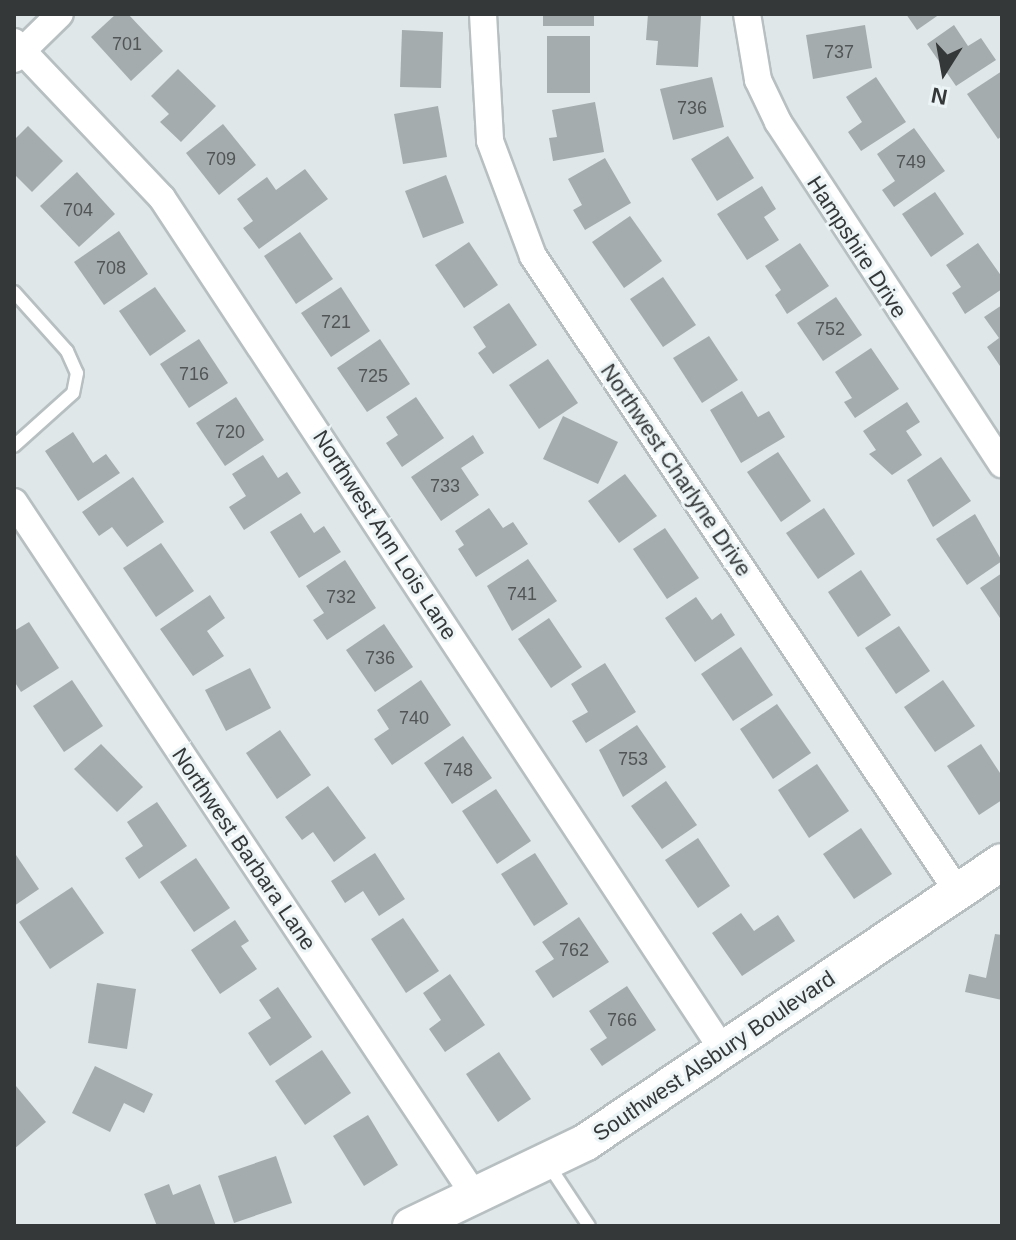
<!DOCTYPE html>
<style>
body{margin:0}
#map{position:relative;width:1016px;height:1240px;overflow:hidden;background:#dfe7e9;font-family:Arial,sans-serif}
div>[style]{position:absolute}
.building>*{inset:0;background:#a5acae}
.roads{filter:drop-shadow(2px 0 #b7bfc1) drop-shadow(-2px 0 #b7bfc1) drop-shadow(0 2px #b7bfc1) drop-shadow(0 -2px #b7bfc1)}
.service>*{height:12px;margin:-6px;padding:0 6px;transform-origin:6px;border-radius:6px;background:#fff}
.minor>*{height:26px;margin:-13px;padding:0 13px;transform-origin:13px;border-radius:13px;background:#fff}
.secondary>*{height:36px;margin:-18px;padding:0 18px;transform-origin:18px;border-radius:18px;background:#fff}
span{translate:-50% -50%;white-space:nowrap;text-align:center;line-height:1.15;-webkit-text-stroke:6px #ecf4f6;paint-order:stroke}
.number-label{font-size:18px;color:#515556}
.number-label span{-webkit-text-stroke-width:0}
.street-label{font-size:22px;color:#353839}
.frame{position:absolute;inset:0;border:16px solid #353839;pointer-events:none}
.north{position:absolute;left:904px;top:32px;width:80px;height:80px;-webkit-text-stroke:6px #ecf4f6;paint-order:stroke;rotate:191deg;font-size:22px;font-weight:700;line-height:32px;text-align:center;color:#353839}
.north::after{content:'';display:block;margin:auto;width:28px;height:36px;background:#353839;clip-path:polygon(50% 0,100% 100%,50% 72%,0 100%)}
</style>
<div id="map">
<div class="building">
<div style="clip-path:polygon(116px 14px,128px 14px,163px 51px,131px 81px,91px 37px)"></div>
<div style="clip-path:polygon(543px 14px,594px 14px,594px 26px,543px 26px)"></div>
<div style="clip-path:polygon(648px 14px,701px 16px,698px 67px,656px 65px,658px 41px,646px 40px)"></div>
<div style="clip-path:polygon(906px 14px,940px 14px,917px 30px)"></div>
<div style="clip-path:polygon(865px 25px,872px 68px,813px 79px,806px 35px)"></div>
<div style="clip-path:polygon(954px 25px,968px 46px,981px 38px,996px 60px,956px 86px,927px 44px)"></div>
<div style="clip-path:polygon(402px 30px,443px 32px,441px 88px,400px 87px)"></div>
<div style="clip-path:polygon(547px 36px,590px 36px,590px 93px,547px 93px)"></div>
<div style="clip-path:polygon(178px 69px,216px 106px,181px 142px,160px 122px,169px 114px,151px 96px)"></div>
<div style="clip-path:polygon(1002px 71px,1002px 136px,998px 139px,967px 94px)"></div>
<div style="clip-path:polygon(712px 77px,724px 127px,673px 140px,660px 89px)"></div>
<div style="clip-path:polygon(876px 77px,906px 122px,861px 151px,848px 132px,862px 122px,846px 97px)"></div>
<div style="clip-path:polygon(595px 102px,604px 152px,553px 161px,549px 138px,557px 137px,552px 110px)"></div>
<div style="clip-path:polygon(438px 106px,447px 157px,403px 164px,394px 114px)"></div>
<div style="clip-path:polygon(223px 124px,256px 165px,219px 195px,186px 153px)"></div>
<div style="clip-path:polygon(28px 126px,63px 161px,32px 192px,14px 174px,14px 140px)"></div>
<div style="clip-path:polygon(914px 128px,945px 171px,894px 207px,882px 190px,895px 181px,877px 154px)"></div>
<div style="clip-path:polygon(728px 136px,754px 178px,717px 201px,691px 159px)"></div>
<div style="clip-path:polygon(605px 158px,631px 203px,585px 230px,573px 210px,582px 205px,568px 179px)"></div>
<div style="clip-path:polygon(305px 169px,328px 199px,259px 249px,243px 228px,253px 221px,237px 199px,267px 177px,276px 190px)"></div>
<div style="clip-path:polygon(77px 172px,115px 214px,79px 247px,40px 206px)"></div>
<div style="clip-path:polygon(446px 175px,464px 223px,423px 238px,405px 191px)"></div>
<div style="clip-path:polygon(762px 186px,776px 209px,764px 217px,779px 240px,747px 260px,717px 214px)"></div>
<div style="clip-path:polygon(935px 192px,964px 234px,931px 257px,902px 214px)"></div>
<div style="clip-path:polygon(630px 216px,662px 261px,624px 288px,592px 242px)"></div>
<div style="clip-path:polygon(119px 231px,148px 274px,104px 305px,74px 262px)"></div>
<div style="clip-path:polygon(300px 232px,333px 279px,296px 304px,264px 256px)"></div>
<div style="clip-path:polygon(469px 242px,498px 285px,464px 308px,435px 265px)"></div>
<div style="clip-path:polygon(800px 243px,829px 286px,787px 314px,775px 295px,781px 290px,765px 266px)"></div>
<div style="clip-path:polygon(978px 243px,1002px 277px,1002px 289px,965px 314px,952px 293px,961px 287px,946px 265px)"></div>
<div style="clip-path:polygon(663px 277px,696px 325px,663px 347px,630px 299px)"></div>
<div style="clip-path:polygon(155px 287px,186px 331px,150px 356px,119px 311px)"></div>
<div style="clip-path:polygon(341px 287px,370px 331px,331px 357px,301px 313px)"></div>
<div style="clip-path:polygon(836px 297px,862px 335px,823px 361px,797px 323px)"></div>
<div style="clip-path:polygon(509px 303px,537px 345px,493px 374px,478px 353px,486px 347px,473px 327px)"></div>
<div style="clip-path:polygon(1002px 305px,1002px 369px,987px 347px,999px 338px,984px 317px)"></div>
<div style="clip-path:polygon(709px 336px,738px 380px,702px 403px,673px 358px)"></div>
<div style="clip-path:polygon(199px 339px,228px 383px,189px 408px,160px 364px)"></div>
<div style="clip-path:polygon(380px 339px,410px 384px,367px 412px,337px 368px)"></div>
<div style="clip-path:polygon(871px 348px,899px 389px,855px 418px,844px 402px,852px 398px,835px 372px)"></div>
<div style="clip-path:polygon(548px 359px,578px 403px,539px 429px,509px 385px)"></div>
<div style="clip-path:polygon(742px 391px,758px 417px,769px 411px,785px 437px,741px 463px,710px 410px)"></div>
<div style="clip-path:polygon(236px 397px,264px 440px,225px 466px,196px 423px)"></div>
<div style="clip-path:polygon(416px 397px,444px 438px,402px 467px,386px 443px,398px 435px,386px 417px)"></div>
<div style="clip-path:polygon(907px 402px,920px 422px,906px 431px,922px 455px,892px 475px,869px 454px,876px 450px,863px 431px)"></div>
<div style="clip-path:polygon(563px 416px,618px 442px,598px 484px,543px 459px)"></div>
<div style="clip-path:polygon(73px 432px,93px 463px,106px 454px,120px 473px,78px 501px,45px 451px)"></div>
<div style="clip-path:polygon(473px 435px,484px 453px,461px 468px,479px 495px,441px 521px,411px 477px)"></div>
<div style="clip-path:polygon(778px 452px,811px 501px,781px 522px,747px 472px)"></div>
<div style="clip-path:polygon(263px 455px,278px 478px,287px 472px,301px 493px,244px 530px,229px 507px,246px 496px,232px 474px)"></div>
<div style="clip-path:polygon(941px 457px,971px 501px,933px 527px,907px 480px)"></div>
<div style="clip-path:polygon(625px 474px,657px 516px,619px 543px,588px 501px)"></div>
<div style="clip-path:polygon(133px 477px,164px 522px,127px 547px,112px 527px,99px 536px,82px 512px)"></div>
<div style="clip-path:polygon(489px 508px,503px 528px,513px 522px,528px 544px,476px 577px,458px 549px,464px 545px,455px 531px)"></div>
<div style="clip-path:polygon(824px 508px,855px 554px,818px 579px,786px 533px)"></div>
<div style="clip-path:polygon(301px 513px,314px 533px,324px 526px,341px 552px,299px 578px,270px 532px)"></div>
<div style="clip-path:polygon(975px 514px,1002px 561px,967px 585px,936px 539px)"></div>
<div style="clip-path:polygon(665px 528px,699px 578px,667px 599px,633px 549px)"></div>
<div style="clip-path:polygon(161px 543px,194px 591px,156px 617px,123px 568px)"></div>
<div style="clip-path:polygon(528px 559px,557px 601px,512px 631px,487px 586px)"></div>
<div style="clip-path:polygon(345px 560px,376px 608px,327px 640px,313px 620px,324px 613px,306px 586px)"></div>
<div style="clip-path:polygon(861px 570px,891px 615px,858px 637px,828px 592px)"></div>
<div style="clip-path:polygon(1002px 573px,1002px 621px,980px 588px)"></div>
<div style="clip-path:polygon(210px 595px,225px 618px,207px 631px,224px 656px,193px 676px,160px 629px)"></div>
<div style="clip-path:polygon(696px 597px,712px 620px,721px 613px,735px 635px,695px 662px,665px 618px)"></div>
<div style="clip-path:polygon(549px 618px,582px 667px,551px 688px,518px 639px)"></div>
<div style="clip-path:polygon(29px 622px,59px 668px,21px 692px,14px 681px,14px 631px)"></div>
<div style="clip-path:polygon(384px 624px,413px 667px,375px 692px,346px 650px)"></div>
<div style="clip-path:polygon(899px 626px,930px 671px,896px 694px,865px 648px)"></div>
<div style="clip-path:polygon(741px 647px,773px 695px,733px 721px,701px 674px)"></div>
<div style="clip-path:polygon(605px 663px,636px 712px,586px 743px,572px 721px,588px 712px,571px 684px)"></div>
<div style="clip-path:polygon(250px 668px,271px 708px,226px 731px,205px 690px)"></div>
<div style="clip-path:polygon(72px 680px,103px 726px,64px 752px,33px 706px)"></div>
<div style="clip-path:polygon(421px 680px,451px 725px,392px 765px,374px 739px,389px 729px,377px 710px)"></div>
<div style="clip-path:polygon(943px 680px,975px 726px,935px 752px,904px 707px)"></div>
<div style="clip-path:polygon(777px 704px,811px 753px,773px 779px,740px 729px)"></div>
<div style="clip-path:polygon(637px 725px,666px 767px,623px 797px,599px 750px)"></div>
<div style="clip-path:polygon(280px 730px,311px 775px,277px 799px,246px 753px)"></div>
<div style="clip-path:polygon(463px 736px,492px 778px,452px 804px,424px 763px)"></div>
<div style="clip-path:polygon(101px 744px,143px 787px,117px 812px,74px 769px)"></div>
<div style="clip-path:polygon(981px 744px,1002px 776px,1002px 800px,979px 815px,947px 766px)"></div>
<div style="clip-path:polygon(817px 764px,849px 811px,809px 838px,778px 790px)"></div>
<div style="clip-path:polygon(666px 781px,697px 825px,662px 849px,631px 806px)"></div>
<div style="clip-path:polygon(328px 786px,366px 838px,334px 862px,313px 832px,302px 840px,285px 817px)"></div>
<div style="clip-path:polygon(496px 789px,531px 841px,497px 864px,462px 811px)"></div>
<div style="clip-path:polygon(157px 802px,187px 846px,139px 879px,125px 858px,143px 846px,127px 822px)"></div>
<div style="clip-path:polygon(861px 828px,892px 874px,854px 899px,823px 854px)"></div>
<div style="clip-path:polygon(698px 838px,730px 886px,698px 908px,665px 860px)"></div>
<div style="clip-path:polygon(14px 852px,39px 889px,14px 906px)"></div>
<div style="clip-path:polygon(375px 853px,405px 899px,379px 916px,363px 891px,345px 903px,331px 881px)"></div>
<div style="clip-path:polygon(535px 853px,568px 904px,534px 926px,501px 874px)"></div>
<div style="clip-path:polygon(196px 858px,230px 908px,194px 932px,160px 882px)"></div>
<div style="clip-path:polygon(72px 887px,104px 933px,50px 969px,19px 922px)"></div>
<div style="clip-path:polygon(741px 913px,754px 931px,778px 915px,795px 941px,742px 976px,712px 933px)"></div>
<div style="clip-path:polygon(579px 917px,609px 962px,553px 998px,535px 971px,554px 959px,542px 942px)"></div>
<div style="clip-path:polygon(403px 918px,439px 971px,406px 993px,371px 939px)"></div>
<div style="clip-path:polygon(235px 920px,249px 941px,241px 946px,257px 969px,220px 994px,191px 950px)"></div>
<div style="clip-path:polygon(995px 934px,1002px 935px,1002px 1000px,965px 992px,969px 974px,986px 978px)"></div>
<div style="clip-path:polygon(450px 974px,485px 1025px,445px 1052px,429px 1029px,441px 1020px,423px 993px)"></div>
<div style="clip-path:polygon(97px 983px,136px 989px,127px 1049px,88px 1043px)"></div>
<div style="clip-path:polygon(627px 986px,656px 1030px,602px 1066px,590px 1049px,607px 1038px,589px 1011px)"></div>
<div style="clip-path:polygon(278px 987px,312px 1037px,270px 1066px,248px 1033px,271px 1018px,259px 1000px)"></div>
<div style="clip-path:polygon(322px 1050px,351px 1093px,305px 1125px,275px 1081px)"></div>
<div style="clip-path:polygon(499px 1052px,531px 1099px,498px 1122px,466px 1074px)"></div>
<div style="clip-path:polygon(95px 1066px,153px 1094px,144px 1113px,124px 1103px,110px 1132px,72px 1113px)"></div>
<div style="clip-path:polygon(16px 1086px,46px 1122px,14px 1149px,14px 1087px)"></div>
<div style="clip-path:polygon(368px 1115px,398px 1165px,364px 1186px,333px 1136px)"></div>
<div style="clip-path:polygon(276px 1156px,292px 1203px,234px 1223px,218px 1176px)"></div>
<div style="clip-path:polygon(169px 1184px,173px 1195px,200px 1184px,216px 1226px,157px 1226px,144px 1194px)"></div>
</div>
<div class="roads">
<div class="service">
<div style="left:14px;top:292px;width:79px;rotate:48.1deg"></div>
<div style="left:67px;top:351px;width:24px;rotate:66deg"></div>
<div style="left:77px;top:373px;width:20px;rotate:101deg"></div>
<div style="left:73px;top:393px;width:79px;rotate:138.1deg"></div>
<div style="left:548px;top:1164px;width:74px;rotate:56.5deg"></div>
</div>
<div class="minor">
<div style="left:483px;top:14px;width:127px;rotate:86.8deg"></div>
<div style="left:490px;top:141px;width:123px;rotate:69.5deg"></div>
<div style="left:533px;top:256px;width:765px;rotate:56.25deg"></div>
<div style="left:747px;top:14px;width:67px;rotate:80.5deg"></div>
<div style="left:758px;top:80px;width:47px;rotate:64.5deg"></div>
<div style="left:778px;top:122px;width:409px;rotate:56.8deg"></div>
<div style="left:14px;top:42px;width:215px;rotate:46.5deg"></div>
<div style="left:162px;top:198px;width:1022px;rotate:56.65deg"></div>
<div style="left:14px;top:59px;width:64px;rotate:-44.4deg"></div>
<div style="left:14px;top:502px;width:833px;rotate:56.41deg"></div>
</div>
<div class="secondary">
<div style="left:411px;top:1226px;width:194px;rotate:-25.6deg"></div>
<div style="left:586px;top:1142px;width:501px;rotate:-33.94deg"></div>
</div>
</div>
<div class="number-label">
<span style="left:127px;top:44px">701</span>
<span style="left:839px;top:52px">737</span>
<span style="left:692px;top:108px">736</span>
<span style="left:221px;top:159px">709</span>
<span style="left:911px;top:162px">749</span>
<span style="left:78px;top:210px">704</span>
<span style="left:111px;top:268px">708</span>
<span style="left:336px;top:322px">721</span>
<span style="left:830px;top:329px">752</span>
<span style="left:194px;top:374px">716</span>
<span style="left:373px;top:376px">725</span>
<span style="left:230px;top:432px">720</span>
<span style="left:445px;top:486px">733</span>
<span style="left:522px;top:594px">741</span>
<span style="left:341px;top:597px">732</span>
<span style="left:380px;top:658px">736</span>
<span style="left:414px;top:718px">740</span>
<span style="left:633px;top:759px">753</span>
<span style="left:458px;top:770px">748</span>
<span style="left:574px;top:950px">762</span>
<span style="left:622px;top:1020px">766</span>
</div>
<div class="street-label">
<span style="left:857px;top:247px;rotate:57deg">Hampshire Drive</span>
<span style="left:676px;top:470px;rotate:56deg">Northwest Charlyne Drive</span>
<span style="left:385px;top:535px;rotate:57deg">Northwest Ann Lois Lane</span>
<span style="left:244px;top:849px;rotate:56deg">Northwest Barbara Lane</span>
<span style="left:714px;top:1056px;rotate:-34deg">Southwest Alsbury Boulevard</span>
</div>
<div class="frame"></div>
<div class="north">N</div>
</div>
